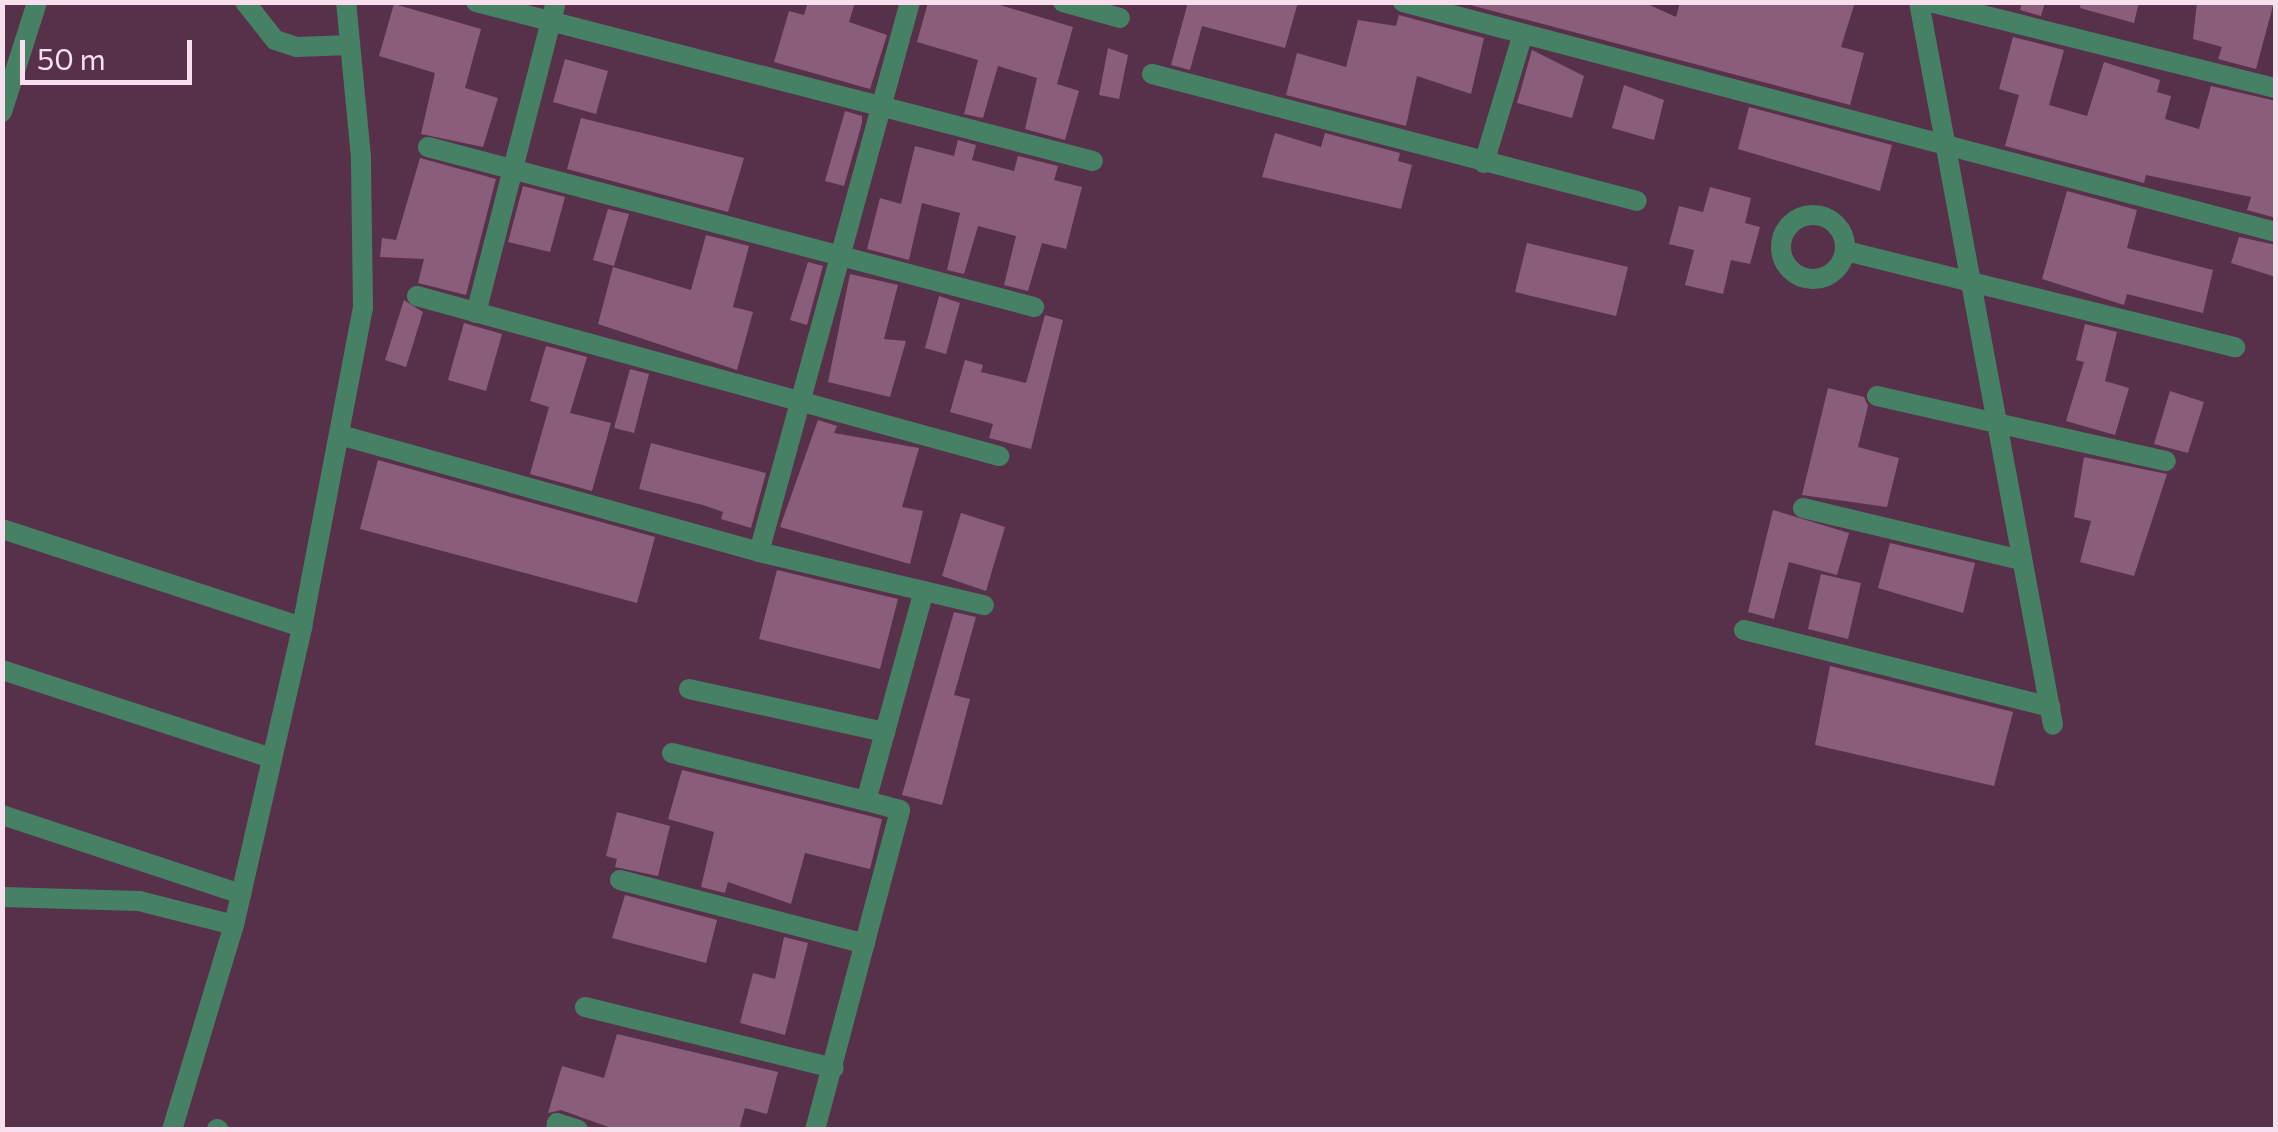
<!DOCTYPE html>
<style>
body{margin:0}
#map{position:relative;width:2278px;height:1132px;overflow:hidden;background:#57304a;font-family:Commissioner,sans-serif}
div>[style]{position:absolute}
.building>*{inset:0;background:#8a5e7a}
.street>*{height:20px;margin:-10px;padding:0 10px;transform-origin:10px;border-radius:10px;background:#478165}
.street>.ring{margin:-10px;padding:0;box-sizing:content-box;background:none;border:20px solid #478165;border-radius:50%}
span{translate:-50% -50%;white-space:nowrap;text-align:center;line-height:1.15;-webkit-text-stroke:9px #57304a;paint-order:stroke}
.frame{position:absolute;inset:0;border:5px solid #f8dfee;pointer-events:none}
.scale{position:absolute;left:20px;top:40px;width:172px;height:45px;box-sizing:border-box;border:5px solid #f8dfee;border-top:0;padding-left:12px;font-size:30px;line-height:35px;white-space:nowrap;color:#f8dfee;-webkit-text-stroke:8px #57304a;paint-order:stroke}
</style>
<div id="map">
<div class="building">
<div style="clip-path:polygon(808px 2px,855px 2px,849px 22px,887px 35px,870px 89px,774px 62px,789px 11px,804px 15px)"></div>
<div style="clip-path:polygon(928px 2px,990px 2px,1073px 27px,1057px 84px,1079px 91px,1065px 140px,1025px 129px,1037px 78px,998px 66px,983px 118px,964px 114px,978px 60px,917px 42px)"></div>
<div style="clip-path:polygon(1188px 2px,1298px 2px,1285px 48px,1202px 26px,1190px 70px,1171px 65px)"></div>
<div style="clip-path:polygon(1459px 2px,1643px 2px,1676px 17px,1680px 2px,1855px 2px,1841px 47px,1864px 53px,1850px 105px)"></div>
<div style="clip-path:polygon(2022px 2px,2045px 2px,2041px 16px,2020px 10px)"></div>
<div style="clip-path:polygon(2081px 2px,2139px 2px,2134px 23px,2080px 8px)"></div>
<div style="clip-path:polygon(2197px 2px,2274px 2px,2256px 69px,2218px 59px,2222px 47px,2193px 39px)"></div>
<div style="clip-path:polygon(394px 4px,481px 29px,465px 88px,498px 98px,483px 147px,421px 134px,435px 73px,379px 56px)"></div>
<div style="clip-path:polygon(1399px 15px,1484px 38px,1471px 94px,1417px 76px,1406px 126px,1286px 95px,1297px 53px,1346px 67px,1358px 20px,1396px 26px)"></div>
<div style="clip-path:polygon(2013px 37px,2064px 50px,2049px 105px,2087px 116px,2104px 62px,2160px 80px,2157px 92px,2171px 96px,2165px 119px,2199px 129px,2211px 86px,2276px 101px,2276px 218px,2247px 210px,2251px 197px,2146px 175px,2144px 183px,2005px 146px,2019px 95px,1999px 89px)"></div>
<div style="clip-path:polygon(1108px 48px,1128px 55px,1119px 99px,1099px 95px)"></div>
<div style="clip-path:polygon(1532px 50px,1584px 76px,1572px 118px,1517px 103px)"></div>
<div style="clip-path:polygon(565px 59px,608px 71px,596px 114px,553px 102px)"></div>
<div style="clip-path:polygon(1624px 85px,1664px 100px,1654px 140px,1612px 128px)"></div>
<div style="clip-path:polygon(1749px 107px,1892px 145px,1880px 191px,1738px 149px)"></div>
<div style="clip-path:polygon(845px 111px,862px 116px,862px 123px,844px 186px,825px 181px)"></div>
<div style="clip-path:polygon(581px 118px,744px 158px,728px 212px,567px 169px)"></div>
<div style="clip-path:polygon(1275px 133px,1321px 147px,1325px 133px,1400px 153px,1398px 161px,1412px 165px,1401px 209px,1262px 177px)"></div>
<div style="clip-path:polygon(958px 140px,976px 145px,972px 160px,1014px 171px,1018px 156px,1058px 166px,1054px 180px,1082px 187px,1066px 249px,1042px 243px,1028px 291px,1004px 285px,1016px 236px,978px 226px,964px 274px,947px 270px,960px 213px,922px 203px,909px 260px,867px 249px,880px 198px,901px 204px,915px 146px,954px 156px)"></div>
<div style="clip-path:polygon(420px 158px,496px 179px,466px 295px,418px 283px,424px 259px,380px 257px,382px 238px,396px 240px)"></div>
<div style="clip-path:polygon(523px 186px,565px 197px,550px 252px,508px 242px)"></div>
<div style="clip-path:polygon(1710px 187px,1751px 198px,1745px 223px,1760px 227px,1750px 264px,1731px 260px,1723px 294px,1685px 285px,1694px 250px,1669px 244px,1679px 206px,1703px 212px)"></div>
<div style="clip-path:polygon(2067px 191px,2137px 210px,2127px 248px,2213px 270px,2203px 313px,2127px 294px,2124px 305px,2042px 279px)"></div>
<div style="clip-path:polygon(608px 209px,629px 214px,614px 266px,593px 260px)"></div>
<div style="clip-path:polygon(706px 235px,749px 246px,733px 307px,753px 312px,737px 370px,598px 324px,613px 267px,691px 290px)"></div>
<div style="clip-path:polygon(2239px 237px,2276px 245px,2276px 277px,2231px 263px)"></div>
<div style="clip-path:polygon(1527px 243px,1628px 267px,1616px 316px,1515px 292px)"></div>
<div style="clip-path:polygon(808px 262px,823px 266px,807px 325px,790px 320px)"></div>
<div style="clip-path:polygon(850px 274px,898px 285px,884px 339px,906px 341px,890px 397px,828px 382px)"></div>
<div style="clip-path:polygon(939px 296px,960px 303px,946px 354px,925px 348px)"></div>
<div style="clip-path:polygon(404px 300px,423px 312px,406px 367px,385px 360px)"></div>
<div style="clip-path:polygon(1045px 315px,1063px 320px,1031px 449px,989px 438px,993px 424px,950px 412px,965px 360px,983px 365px,981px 372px,1026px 383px)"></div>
<div style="clip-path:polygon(464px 323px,502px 334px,486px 391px,448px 380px)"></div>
<div style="clip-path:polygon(2085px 324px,2117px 332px,2105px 381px,2129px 388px,2115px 435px,2066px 421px,2084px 362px,2076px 360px)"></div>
<div style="clip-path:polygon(546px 346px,587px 357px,570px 413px,611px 423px,592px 491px,530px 474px,549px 407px,530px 401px)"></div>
<div style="clip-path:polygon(630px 369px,649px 374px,634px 433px,614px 428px)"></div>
<div style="clip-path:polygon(1828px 388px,1864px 397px,1868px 406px,1858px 447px,1899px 458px,1887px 507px,1802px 495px)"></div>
<div style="clip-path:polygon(2170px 391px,2204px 402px,2188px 453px,2154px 444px)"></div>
<div style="clip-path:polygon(818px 420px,837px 426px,834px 433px,919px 448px,902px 507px,923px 511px,910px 564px,780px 527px)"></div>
<div style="clip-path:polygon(651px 443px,766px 473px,751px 528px,721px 519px,723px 512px,703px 505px,639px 489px)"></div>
<div style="clip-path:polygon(2084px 457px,2167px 474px,2134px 576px,2080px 562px,2091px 521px,2074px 517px)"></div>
<div style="clip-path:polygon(378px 460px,655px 537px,637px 603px,360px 529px)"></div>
<div style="clip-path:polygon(1773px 510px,1849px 533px,1837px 575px,1789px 562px,1774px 619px,1748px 612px)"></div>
<div style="clip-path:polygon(961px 513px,1005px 527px,986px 591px,942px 576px)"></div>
<div style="clip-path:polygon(1890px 543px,1975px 563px,1963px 613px,1878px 588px)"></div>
<div style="clip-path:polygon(777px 570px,898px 599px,880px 669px,759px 639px)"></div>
<div style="clip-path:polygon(1821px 574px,1861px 583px,1848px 639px,1808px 629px)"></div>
<div style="clip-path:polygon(954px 612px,976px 617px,954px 695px,970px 699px,942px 805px,902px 795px)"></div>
<div style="clip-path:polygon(1830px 666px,2013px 712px,1994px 786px,1815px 745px)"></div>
<div style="clip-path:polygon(682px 770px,882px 819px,870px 869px,805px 853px,791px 904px,728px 882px,725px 893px,701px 887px,714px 832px,668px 819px)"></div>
<div style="clip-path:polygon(617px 812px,670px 826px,658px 876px,615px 867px,617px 859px,606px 856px)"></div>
<div style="clip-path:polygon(625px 895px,717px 920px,706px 963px,612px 938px)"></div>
<div style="clip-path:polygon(784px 937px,808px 943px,785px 1035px,740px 1023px,753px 973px,775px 979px)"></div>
<div style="clip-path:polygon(617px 1034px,778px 1072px,767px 1114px,745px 1108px,739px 1130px,617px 1130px,561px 1110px,548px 1113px,562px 1066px,604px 1078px)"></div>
</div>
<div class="street">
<div style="left:245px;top:2px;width:48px;rotate:51.7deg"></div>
<div style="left:275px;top:40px;width:22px;rotate:18deg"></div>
<div style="left:296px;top:47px;width:54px;rotate:-2.1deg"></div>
<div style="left:476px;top:2px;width:637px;rotate:14.45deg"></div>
<div style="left:1063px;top:2px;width:59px;rotate:15.7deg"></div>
<div style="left:1403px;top:2px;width:903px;rotate:14.76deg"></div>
<div style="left:1919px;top:2px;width:735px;rotate:79.5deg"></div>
<div style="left:1930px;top:2px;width:357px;rotate:14deg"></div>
<div style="left:1152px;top:74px;width:501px;rotate:14.67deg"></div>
<div style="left:2px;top:112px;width:115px;rotate:-72.3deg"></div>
<div style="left:428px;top:147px;width:627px;rotate:14.79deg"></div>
<div style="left:1484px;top:163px;width:135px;rotate:-73.2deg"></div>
<div class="ring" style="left:1781px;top:215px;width:44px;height:44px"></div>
<div style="left:1846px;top:251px;width:401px;rotate:13.9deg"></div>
<div style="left:417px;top:296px;width:604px;rotate:15.37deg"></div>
<div style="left:476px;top:313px;width:321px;rotate:-75.6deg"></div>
<div style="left:1877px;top:396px;width:296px;rotate:12.7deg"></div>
<div style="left:340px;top:435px;width:435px;rotate:15.6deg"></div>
<div style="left:759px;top:552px;width:231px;rotate:13.3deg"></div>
<div style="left:1803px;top:508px;width:224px;rotate:13.4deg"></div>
<div style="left:2px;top:529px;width:316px;rotate:18.1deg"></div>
<div style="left:759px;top:552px;width:570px;rotate:-74.65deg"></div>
<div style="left:1744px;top:630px;width:316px;rotate:14.1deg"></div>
<div style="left:2px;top:670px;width:284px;rotate:18.1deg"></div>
<div style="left:689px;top:689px;width:201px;rotate:12.4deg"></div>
<div style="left:672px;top:753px;width:200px;rotate:13.9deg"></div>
<div style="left:2px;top:815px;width:252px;rotate:18.3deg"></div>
<div style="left:620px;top:880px;width:253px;rotate:14.6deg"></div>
<div style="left:2px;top:897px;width:137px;rotate:1.7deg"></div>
<div style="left:139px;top:901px;width:98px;rotate:14.2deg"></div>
<div style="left:585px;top:1007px;width:256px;rotate:13.8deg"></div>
<div style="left:217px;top:1129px;width:2px;rotate:27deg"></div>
<div style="left:172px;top:1130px;width:214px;rotate:-73.2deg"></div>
<div style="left:234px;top:925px;width:306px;rotate:-77.1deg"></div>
<div style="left:302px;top:627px;width:326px;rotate:-79.2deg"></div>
<div style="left:363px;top:307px;width:150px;rotate:-90.8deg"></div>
<div style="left:361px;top:157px;width:156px;rotate:-95.5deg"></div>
<div style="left:556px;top:1130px;width:7px;rotate:-82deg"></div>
<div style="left:557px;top:1123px;width:22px;rotate:18deg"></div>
<div style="left:815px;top:1130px;width:331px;rotate:-75.1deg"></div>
<div style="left:900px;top:810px;width:35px;rotate:-165deg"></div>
<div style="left:866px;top:801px;width:218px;rotate:-74.6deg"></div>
</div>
<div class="frame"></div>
<div class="scale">50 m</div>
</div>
